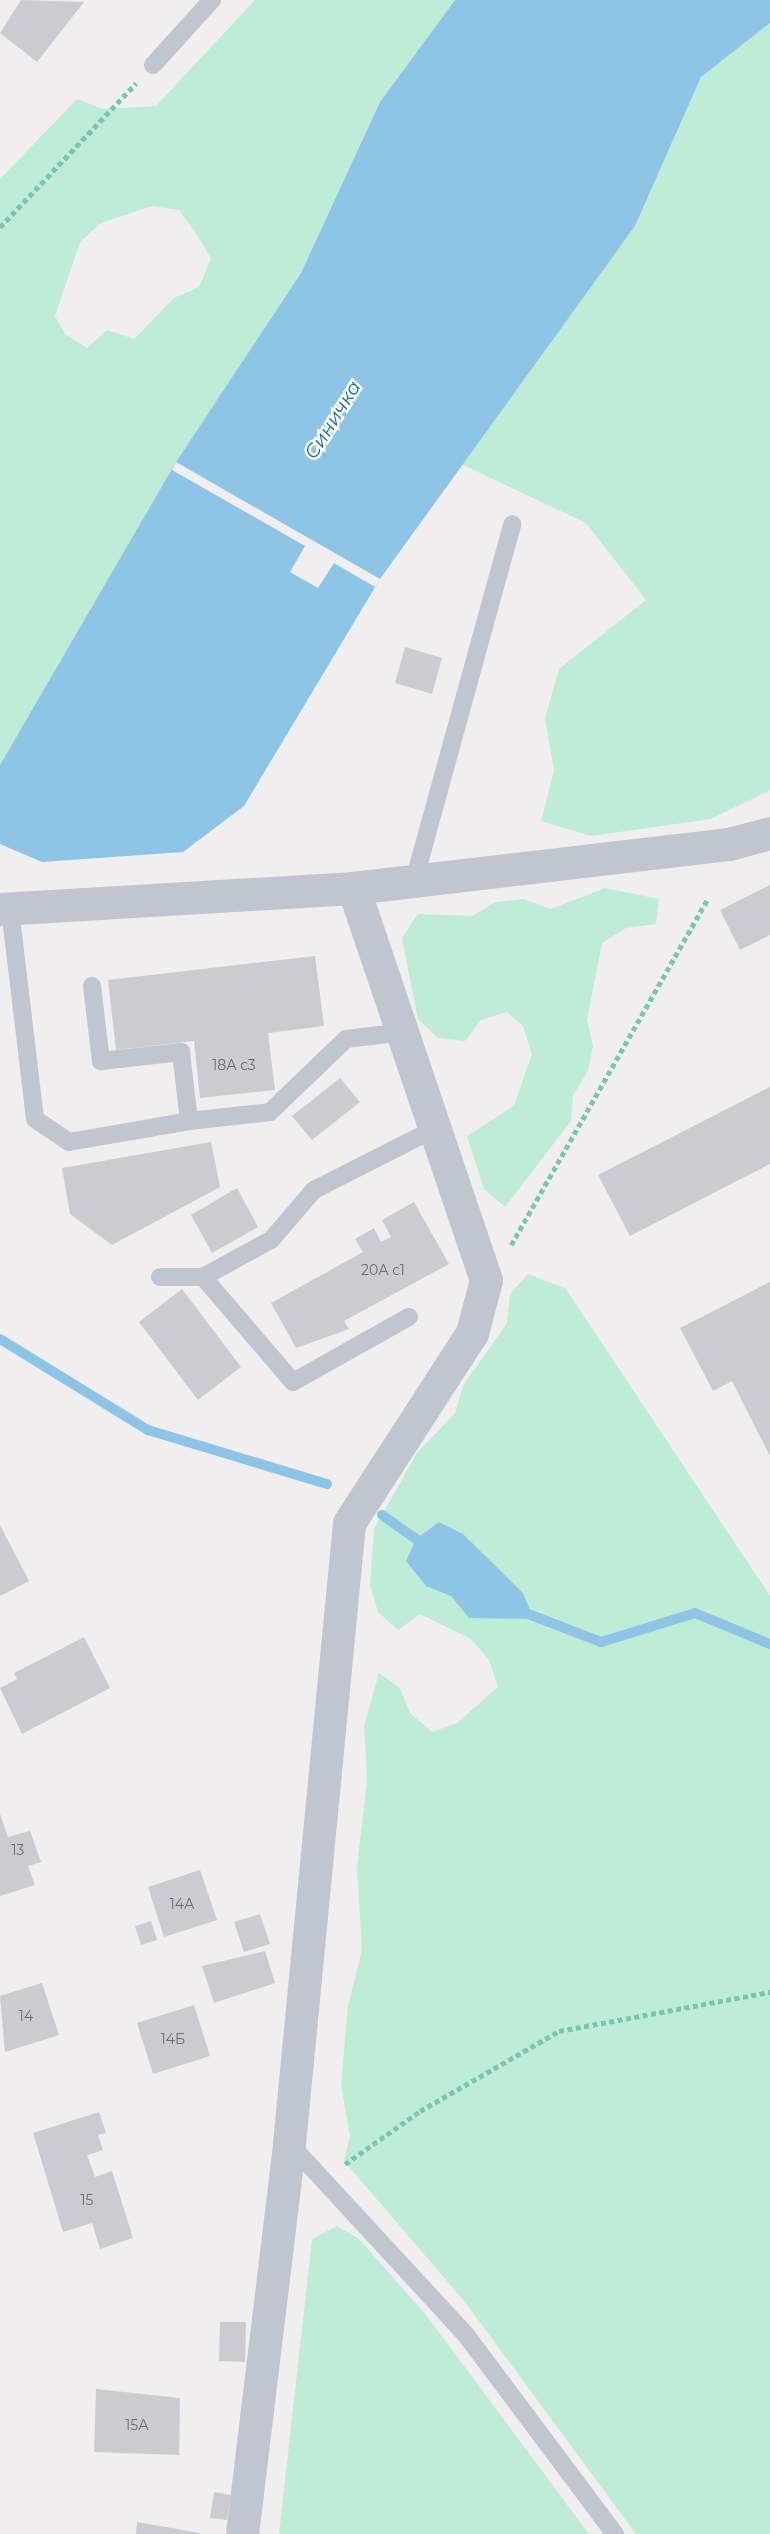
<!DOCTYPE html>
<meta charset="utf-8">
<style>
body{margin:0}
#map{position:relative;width:770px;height:2534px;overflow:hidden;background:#f0eeee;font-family:Montserrat,sans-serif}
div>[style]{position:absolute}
.green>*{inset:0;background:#bfecd7}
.water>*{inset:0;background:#8ec5e6}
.pier>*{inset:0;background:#f0eeee}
.stream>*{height:10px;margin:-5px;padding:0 5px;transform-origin:5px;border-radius:5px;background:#8ec5e6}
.building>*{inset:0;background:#cbccd2}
.path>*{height:4.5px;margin-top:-2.25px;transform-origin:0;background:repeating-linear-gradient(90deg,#79c7ae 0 5px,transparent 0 8.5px)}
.service>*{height:18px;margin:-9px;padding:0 9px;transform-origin:9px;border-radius:9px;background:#bfc6cf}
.minor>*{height:33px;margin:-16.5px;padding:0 16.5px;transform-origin:16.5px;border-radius:16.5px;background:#bfc6cf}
span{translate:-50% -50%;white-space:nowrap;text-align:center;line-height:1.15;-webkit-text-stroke:5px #fff;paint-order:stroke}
.number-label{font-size:14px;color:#686e78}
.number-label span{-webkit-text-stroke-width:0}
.water-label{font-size:19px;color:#156c9f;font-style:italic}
</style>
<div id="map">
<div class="green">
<div style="clip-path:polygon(evenodd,255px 0,455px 0,380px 102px,301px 273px,176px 462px,0 765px,0 179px,77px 99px,103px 109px,156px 106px,255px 0,152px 206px,179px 210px,196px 233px,211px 259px,199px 287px,174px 298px,134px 339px,107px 330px,87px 348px,65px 334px,55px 316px,80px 242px,101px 223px,152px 206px)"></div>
<div style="clip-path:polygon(770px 23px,770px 790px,711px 819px,591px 836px,541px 821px,554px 771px,545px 718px,559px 669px,646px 600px,586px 523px,461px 464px,635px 226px,701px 77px)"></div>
<div style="clip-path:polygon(605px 888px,659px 899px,656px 924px,626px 928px,602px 943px,587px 1020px,593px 1046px,588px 1071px,573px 1095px,571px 1121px,505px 1207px,484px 1189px,467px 1136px,514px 1106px,532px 1054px,523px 1026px,507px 1012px,481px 1020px,465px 1041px,438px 1038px,418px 1019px,402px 938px,418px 914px,472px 916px,496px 902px,523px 899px,551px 909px)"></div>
<div style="clip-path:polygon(528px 1274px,565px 1288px,770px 1596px,770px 2534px,636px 2534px,465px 2302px,344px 2161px,350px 2136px,341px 2085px,348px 2006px,362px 1950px,357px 1868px,367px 1780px,364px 1726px,379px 1673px,400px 1688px,410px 1713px,432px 1732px,457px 1723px,498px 1687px,489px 1660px,471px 1639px,420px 1614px,398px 1630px,378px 1612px,370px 1585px,374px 1529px,417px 1453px,455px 1413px,463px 1386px,507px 1323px,510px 1294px)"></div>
<div style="clip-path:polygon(337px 2226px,359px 2239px,426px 2315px,589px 2534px,279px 2534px,312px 2239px)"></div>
</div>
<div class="water">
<div style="clip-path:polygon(455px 0,770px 0,770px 23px,701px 77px,635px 226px,380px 579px,244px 806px,183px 852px,42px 862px,0 844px,0 765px,176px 462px,301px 273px,380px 102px)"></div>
<div style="clip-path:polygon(439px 1522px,463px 1534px,523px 1593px,534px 1619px,469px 1618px,451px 1596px,426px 1586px,406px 1561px,416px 1539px)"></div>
</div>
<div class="pier">
<div style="clip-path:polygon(176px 462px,380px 579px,375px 587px,334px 563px,318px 588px,290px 572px,305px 546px,172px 470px)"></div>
</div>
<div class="stream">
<div style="left:0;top:1339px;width:174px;rotate:31.6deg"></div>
<div style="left:148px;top:1430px;width:187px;rotate:16.8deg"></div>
<div style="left:382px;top:1515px;width:54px;rotate:35.2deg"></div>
<div style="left:523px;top:1612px;width:84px;rotate:21deg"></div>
<div style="left:601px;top:1642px;width:98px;rotate:-17.1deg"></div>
<div style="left:695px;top:1613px;width:81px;rotate:22.5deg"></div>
</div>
<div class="building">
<div style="clip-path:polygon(21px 0,84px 2px,37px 62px,0 33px)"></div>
<div style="clip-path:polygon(405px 647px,442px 658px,432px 694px,395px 683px)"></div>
<div style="clip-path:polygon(770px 885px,770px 935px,740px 950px,720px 910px)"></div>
<div style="clip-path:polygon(315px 956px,324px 1026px,268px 1033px,275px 1090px,200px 1098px,194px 1041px,116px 1050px,108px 980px)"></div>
<div style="clip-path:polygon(340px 1078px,360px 1102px,312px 1140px,292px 1116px)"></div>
<div style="clip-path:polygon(770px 1087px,770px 1164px,630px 1236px,598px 1175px)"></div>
<div style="clip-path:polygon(211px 1142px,220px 1187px,112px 1245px,70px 1214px,62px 1168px)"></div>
<div style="clip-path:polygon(237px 1188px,258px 1227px,212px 1253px,191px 1215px)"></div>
<div style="clip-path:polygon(414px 1202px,449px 1264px,344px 1321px,349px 1329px,296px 1348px,271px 1303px,363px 1252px,355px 1239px,374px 1228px,381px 1242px,391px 1237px,382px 1220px)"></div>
<div style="clip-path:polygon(770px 1282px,770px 1456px,732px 1381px,713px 1391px,680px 1328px)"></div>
<div style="clip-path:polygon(182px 1289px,241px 1367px,198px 1400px,139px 1322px)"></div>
<div style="clip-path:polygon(0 1525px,29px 1581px,0 1596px)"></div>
<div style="clip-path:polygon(84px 1637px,110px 1688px,22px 1734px,0 1688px,17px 1679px,14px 1673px)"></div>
<div style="clip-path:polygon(0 1814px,8px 1837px,30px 1831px,41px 1862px,28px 1866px,35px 1885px,0 1896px)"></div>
<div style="clip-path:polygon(200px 1870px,217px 1920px,164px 1937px,148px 1887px)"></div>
<div style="clip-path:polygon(260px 1914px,270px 1944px,244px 1952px,234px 1922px)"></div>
<div style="clip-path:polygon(151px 1921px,157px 1940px,141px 1945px,135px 1926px)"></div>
<div style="clip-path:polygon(265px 1951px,275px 1983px,214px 2003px,202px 1966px)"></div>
<div style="clip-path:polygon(42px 1983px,59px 2035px,5px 2052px,0 1996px)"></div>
<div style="clip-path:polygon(194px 2005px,210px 2056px,153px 2074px,137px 2023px)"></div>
<div style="clip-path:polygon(99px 2112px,106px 2133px,98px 2135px,103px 2150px,87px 2155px,95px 2177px,112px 2171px,133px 2238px,100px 2249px,92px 2223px,63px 2232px,33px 2133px)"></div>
<div style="clip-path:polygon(220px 2322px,246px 2322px,245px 2362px,219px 2361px)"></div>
<div style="clip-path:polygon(96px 2389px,180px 2398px,179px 2455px,94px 2452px)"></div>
<div style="clip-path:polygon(214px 2492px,231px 2495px,227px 2520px,210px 2518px)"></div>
<div style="clip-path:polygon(137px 2522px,200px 2533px,200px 2534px,136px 2534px)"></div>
</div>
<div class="path">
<div style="left:0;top:227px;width:198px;rotate:-46.6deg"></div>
<div style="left:511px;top:1245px;width:399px;rotate:-60.4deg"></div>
<div style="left:345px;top:2164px;width:92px;rotate:-35.2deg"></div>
<div style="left:420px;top:2111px;width:160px;rotate:-29.9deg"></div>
<div style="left:559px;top:2031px;width:215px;rotate:-10.5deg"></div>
</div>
<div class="service">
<div style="left:153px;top:65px;width:88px;rotate:-47.8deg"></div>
<div style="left:414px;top:881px;width:370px;rotate:-74.6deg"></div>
<div style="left:10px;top:909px;width:211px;rotate:83.2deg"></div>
<div style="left:35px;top:1119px;width:41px;rotate:34.1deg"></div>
<div style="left:69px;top:1142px;width:122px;rotate:-9.9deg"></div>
<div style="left:92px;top:986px;width:76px;rotate:83.2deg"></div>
<div style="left:101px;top:1061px;width:81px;rotate:-6.4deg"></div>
<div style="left:181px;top:1052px;width:69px;rotate:83.4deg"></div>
<div style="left:189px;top:1121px;width:81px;rotate:-6.3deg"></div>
<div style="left:270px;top:1112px;width:105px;rotate:-43.8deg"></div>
<div style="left:346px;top:1039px;width:59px;rotate:-6.8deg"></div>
<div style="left:160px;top:1277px;width:43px"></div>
<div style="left:203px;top:1277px;width:77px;rotate:-28.6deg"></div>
<div style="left:271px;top:1240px;width:66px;rotate:-49.3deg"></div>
<div style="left:314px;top:1190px;width:137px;rotate:-26.9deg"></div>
<div style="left:203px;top:1277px;width:138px;rotate:49.4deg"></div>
<div style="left:293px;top:1382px;width:133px;rotate:-29.3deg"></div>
<div style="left:289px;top:2143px;width:261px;rotate:47.3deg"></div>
<div style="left:466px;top:2335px;width:249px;rotate:53.2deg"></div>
</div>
<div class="minor">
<div style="left:0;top:909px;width:354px;rotate:-3.4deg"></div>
<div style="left:353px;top:888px;width:379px;rotate:-6.7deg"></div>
<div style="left:729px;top:844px;width:42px;rotate:-15deg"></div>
<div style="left:242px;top:2534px;width:394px;rotate:-83.1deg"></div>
<div style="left:289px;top:2143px;width:623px;rotate:-84.47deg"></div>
<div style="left:349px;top:1523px;width:226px;rotate:-57.1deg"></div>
<div style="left:472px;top:1333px;width:55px;rotate:-75.2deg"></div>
<div style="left:486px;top:1280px;width:414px;rotate:-108.7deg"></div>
</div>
<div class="number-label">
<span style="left:234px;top:1065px">18А с3</span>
<span style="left:383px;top:1270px">20А с1</span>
<span style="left:18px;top:1850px">13</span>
<span style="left:182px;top:1904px">14А</span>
<span style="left:26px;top:2016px">14</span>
<span style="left:173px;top:2039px">14Б</span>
<span style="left:87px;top:2200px">15</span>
<span style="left:137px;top:2425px">15А</span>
</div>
<div class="water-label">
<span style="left:333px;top:420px;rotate:-58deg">Синичка</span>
</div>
</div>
